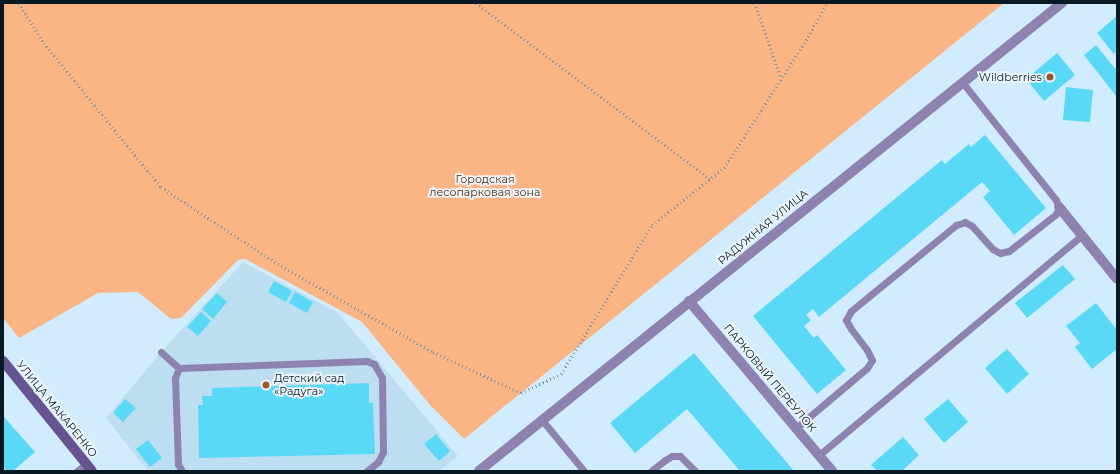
<!DOCTYPE html>
<meta charset="utf-8">
<style>
body{margin:0}
#map{position:relative;width:1120px;height:474px;overflow:hidden;background:#d0ecfe;font-family:Montserrat,sans-serif}
div>[style]{position:absolute}
.built>*{inset:0;background:#bddef1}
.green>*{inset:0;background:#fbb584}
.building>*{inset:0;background:#59d9f6}
.path>*{height:2.5px;margin-top:-1.25px;transform-origin:0;background:repeating-linear-gradient(90deg,#7c94a3 0 1px,transparent 0 4px)}
.lane>*{height:7px;margin:-3.5px;padding:0 3.5px;transform-origin:3.5px;border-radius:3.5px;background:#8e83b0}
.street>*{height:10px;margin:-5px;padding:0 5px;transform-origin:5px;border-radius:5px;background:#8e83b0}
.secondary>*{height:10px;margin:-5px;padding:0 5px;transform-origin:5px;border-radius:5px;background:#655392}
.dots>*{width:11px;height:11px;translate:-50% -50%;box-sizing:border-box;border:2px solid #edf6fc;border-radius:50%}
span{translate:-50% -50%;white-space:nowrap;text-align:center;line-height:1.15;-webkit-text-stroke:3.5px #edf6fc;paint-order:stroke}
.poi-label{font-size:11px;color:#071a24}
.right{translate:-100% -50%;text-align:right}
.left{translate:0 -50%;text-align:left}
.park-label{font-size:11px;color:#502a0a}
.street-label{font-size:11px;color:#071a24}
.frame{position:absolute;inset:0;border:4px solid #071a24;pointer-events:none}
</style>
<div id="map">
<div class="built">
<div style="clip-path:polygon(243px 262px,338px 313px,458px 456px,439px 471px,148px 471px,106px 418px,161px 352px)"></div>
</div>
<div class="green">
<div style="clip-path:polygon(3px 3px,1004px 3px,464px 439px,430px 405px,362px 322px,245px 259px,238px 260px,181px 318px,171px 319px,138px 292px,98px 293px,19px 338px,3px 318px)"></div>
</div>
<div class="building">
<div style="clip-path:polygon(1117px 16px,1117px 51px,1114px 54px,1097px 33px)"></div>
<div style="clip-path:polygon(1096px 45px,1117px 71px,1117px 97px,1084px 55px)"></div>
<div style="clip-path:polygon(1057px 53px,1075px 75px,1044px 101px,1026px 79px)"></div>
<div style="clip-path:polygon(1066px 87px,1093px 90px,1090px 122px,1063px 120px)"></div>
<div style="clip-path:polygon(985px 135px,1046px 208px,1014px 235px,983px 197px,990px 191px,982px 182px,819px 317px,813px 309px,806px 315px,811px 320px,804px 326px,814px 338px,817px 335px,846px 370px,817px 394px,753px 316px,942px 160px,945px 164px,969px 144px,971px 147px)"></div>
<div style="clip-path:polygon(1063px 265px,1075px 279px,1027px 318px,1015px 303px)"></div>
<div style="clip-path:polygon(274px 281px,292px 291px,286px 302px,268px 292px)"></div>
<div style="clip-path:polygon(295px 292px,313px 302px,307px 313px,289px 303px)"></div>
<div style="clip-path:polygon(217px 293px,227px 302px,213px 319px,202px 309px)"></div>
<div style="clip-path:polygon(1096px 303px,1117px 330px,1117px 349px,1092px 369px,1075px 347px,1080px 343px,1066px 326px)"></div>
<div style="clip-path:polygon(201px 312px,211px 321px,198px 336px,187px 327px)"></div>
<div style="clip-path:polygon(1007px 349px,1029px 374px,1007px 394px,985px 368px)"></div>
<div style="clip-path:polygon(694px 353px,794px 471px,740px 471px,687px 409px,635px 453px,610px 423px)"></div>
<div style="clip-path:polygon(369px 383px,369px 403px,373px 403px,375px 454px,199px 458px,198px 405px,203px 405px,202px 396px,212px 396px,212px 388px)"></div>
<div style="clip-path:polygon(125px 399px,136px 408px,123px 422px,113px 413px)"></div>
<div style="clip-path:polygon(948px 399px,968px 422px,944px 443px,924px 419px)"></div>
<div style="clip-path:polygon(3px 416px,35px 452px,13px 471px,7px 471px,3px 466px)"></div>
<div style="clip-path:polygon(436px 434px,450px 451px,439px 461px,424px 444px)"></div>
<div style="clip-path:polygon(903px 437px,919px 455px,902px 471px,877px 471px,871px 465px)"></div>
<div style="clip-path:polygon(148px 440px,162px 458px,150px 467px,136px 449px)"></div>
</div>
<div class="path">
<div style="left:19px;top:3px;width:47px;rotate:58deg"></div>
<div style="left:44px;top:43px;width:186px;rotate:50.9deg"></div>
<div style="left:161px;top:187px;width:140px;rotate:33.3deg"></div>
<div style="left:278px;top:264px;width:178px;rotate:29.6deg"></div>
<div style="left:433px;top:352px;width:97px;rotate:25deg"></div>
<div style="left:521px;top:393px;width:44px;rotate:-25.4deg"></div>
<div style="left:561px;top:374px;width:175px;rotate:-58.6deg"></div>
<div style="left:652px;top:225px;width:92px;rotate:-38.4deg"></div>
<div style="left:724px;top:168px;width:156px;rotate:-57.3deg"></div>
<div style="left:808px;top:37px;width:39px;rotate:-61deg"></div>
<div style="left:476px;top:3px;width:293px;rotate:36.9deg"></div>
<div style="left:755px;top:3px;width:79px;rotate:70.9deg"></div>
</div>
<div class="lane">
<div style="left:161px;top:352px;width:24px;rotate:42deg"></div>
<div style="left:179px;top:368px;width:188px;rotate:-2.1deg"></div>
<div style="left:367px;top:361px;width:8px;rotate:23deg"></div>
<div style="left:374px;top:364px;width:16px;rotate:60deg"></div>
<div style="left:382px;top:378px;width:74px;rotate:89.2deg"></div>
<div style="left:383px;top:452px;width:11px;rotate:117deg"></div>
<div style="left:378px;top:462px;width:14px;rotate:141deg"></div>
<div style="left:179px;top:368px;width:11px;rotate:112deg"></div>
<div style="left:175px;top:378px;width:86px;rotate:88deg"></div>
<div style="left:178px;top:464px;width:8px;rotate:60deg"></div>
<div style="left:542px;top:420px;width:66px;rotate:50.5deg"></div>
<div style="left:796px;top:428px;width:93px;rotate:-40.2deg"></div>
<div style="left:867px;top:368px;width:9px;rotate:-58deg"></div>
<div style="left:872px;top:360px;width:11px;rotate:-117deg"></div>
<div style="left:867px;top:350px;width:26px;rotate:-127deg"></div>
<div style="left:851px;top:329px;width:10px;rotate:-119deg"></div>
<div style="left:846px;top:320px;width:10px;rotate:-61deg"></div>
<div style="left:851px;top:311px;width:136px;rotate:-39.3deg"></div>
<div style="left:956px;top:225px;width:9px;rotate:-18deg"></div>
<div style="left:965px;top:222px;width:8px;rotate:30deg"></div>
<div style="left:972px;top:226px;width:31px;rotate:48deg"></div>
<div style="left:993px;top:249px;width:8px;rotate:30deg"></div>
<div style="left:1000px;top:253px;width:9px;rotate:-13deg"></div>
<div style="left:1009px;top:251px;width:60px;rotate:-38.2deg"></div>
<div style="left:1056px;top:214px;width:8px;rotate:-67deg"></div>
<div style="left:1059px;top:207px;width:8px;rotate:-113deg"></div>
<div style="left:1056px;top:200px;width:149px;rotate:-128.5deg"></div>
<div style="left:819px;top:455px;width:343px;rotate:-39.9deg"></div>
<div style="left:77px;top:471px;width:11px;rotate:-38deg"></div>
<div style="left:651px;top:471px;width:18px;rotate:-38deg"></div>
<div style="left:665px;top:460px;width:8px;rotate:-30deg"></div>
<div style="left:672px;top:456px;width:8px"></div>
<div style="left:680px;top:456px;width:21px;rotate:45deg"></div>
</div>
<div class="street">
<div style="left:1059px;top:207px;width:92px;rotate:51.1deg"></div>
<div style="left:689px;top:301px;width:222px;rotate:49.9deg"></div>
<div style="left:479px;top:471px;width:748px;rotate:-38.76deg"></div>
</div>
<div class="secondary">
<div style="left:3px;top:361px;width:141px;rotate:51deg"></div>
</div>
<div class="dots">
<div style="left:1050px;top:77px;background:#9a5925"></div>
<div style="left:266px;top:385px;background:#9a5925"></div>
</div>
<div class="poi-label">
<span class="right" style="left:1042px;top:77px">Wildberries</span>
<span class="left" style="left:274px;top:385px">Детский сад<br>«Радуга»</span>
</div>
<div class="park-label">
<span style="left:485px;top:186px">Городская<br>лесопарковая зона</span>
</div>
<div class="street-label">
<span style="left:763px;top:227px;rotate:-39deg">РАДУЖНАЯ УЛИЦА</span>
<span style="left:770px;top:378px;rotate:50deg">ПАРКОВЫЙ ПЕРЕУЛОК</span>
<span style="left:57px;top:409px;rotate:51deg">УЛИЦА МАКАРЕНКО</span>
</div>
<div class="frame"></div>
</div>
